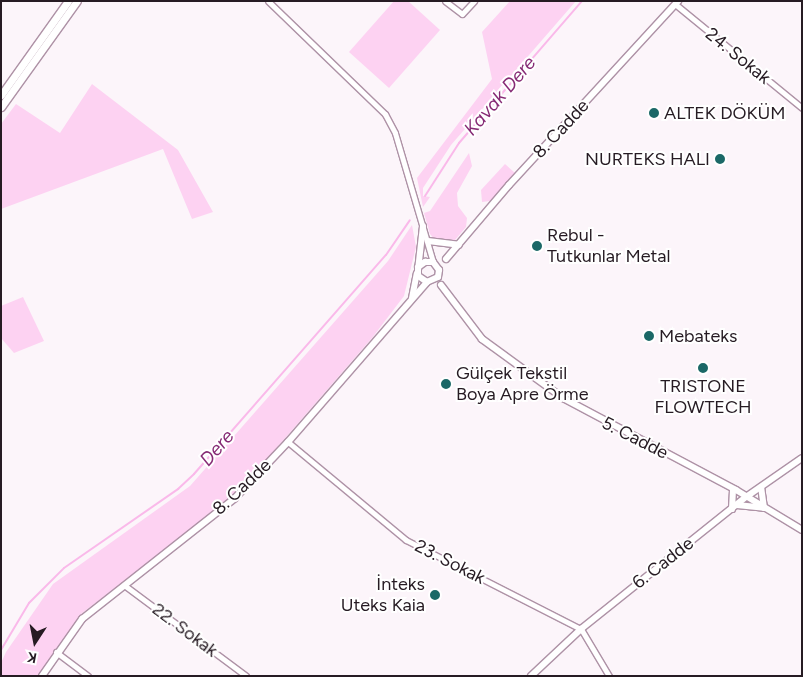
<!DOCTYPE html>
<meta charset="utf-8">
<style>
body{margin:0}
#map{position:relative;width:803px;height:677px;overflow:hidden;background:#fcf5fa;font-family:Figtree,sans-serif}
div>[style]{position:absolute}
.green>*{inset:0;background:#fdd2f2}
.stream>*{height:2px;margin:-1px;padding:0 1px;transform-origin:1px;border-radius:1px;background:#fab9ea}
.roads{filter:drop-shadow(1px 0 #ae92a6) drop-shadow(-1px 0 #ae92a6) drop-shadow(0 1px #ae92a6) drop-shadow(0 -1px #ae92a6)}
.minor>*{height:5px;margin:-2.5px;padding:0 2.5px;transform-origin:2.5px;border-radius:2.5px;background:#fff}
.tertiary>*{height:6px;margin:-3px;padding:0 3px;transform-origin:3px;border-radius:3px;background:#fff}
.secondary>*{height:7px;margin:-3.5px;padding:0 3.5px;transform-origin:3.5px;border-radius:3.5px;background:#fff}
.dots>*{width:14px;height:14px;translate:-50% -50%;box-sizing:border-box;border:2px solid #fff;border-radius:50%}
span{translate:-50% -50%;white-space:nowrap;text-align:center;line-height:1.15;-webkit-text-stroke:4px #fff;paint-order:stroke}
.street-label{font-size:18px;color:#261b23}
.poi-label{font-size:18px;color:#261b23}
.left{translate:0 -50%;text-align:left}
.right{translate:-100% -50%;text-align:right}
.water-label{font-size:19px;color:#862b75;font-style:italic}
.frame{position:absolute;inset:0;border:2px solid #261b23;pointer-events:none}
.north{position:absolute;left:10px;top:617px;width:50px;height:50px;-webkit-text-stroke:4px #fff;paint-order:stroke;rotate:191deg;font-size:14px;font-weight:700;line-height:20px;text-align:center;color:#261b23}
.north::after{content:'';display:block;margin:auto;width:18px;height:22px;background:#261b23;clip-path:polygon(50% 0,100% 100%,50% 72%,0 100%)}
</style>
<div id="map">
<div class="green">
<div style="clip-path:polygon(394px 1px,408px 1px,440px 30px,389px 88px,349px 52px)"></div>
<div style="clip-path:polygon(510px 1px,576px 1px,451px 145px,423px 188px,423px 196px,430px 197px,423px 207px,417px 178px,492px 79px,482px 32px)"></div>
<div style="clip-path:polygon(92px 84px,178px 150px,213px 212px,192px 219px,163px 149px,1px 209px,1px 124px,16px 104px,60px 133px)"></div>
<div style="clip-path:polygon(469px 153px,472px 166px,457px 193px,458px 206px,467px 218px,466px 227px,455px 240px,435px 240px,430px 234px,424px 213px,430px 211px)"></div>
<div style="clip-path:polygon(505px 164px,515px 173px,490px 201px,482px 202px,481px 190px)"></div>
<div style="clip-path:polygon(412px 225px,416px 247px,404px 296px,372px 338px,235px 496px,81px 614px,40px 676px,1px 676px,1px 663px,6px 652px,53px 584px,190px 486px,388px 261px)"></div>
<div style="clip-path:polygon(23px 297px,44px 341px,14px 353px,1px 338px,1px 306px)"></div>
</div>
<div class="stream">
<div style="left:425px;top:196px;width:63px;rotate:-57.3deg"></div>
<div style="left:459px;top:143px;width:188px;rotate:-49.1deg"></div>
<div style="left:1px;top:650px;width:55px;rotate:-59.2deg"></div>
<div style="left:29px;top:603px;width:49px;rotate:-45deg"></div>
<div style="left:64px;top:568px;width:139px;rotate:-34.7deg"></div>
<div style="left:178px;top:489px;width:22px;rotate:-43deg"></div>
<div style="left:194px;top:474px;width:291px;rotate:-48.8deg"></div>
<div style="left:386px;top:255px;width:42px;rotate:-55.6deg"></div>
</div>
<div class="roads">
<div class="minor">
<div style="left:268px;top:1px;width:163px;rotate:44deg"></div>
<div style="left:385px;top:114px;width:21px;rotate:62deg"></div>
<div style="left:395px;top:133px;width:134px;rotate:73.6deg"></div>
<div style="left:445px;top:1px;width:21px;rotate:37deg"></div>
<div style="left:462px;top:14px;width:18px;rotate:-47deg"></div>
<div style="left:675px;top:4px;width:164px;rotate:39.3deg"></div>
<div style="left:288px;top:442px;width:153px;rotate:39.7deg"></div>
<div style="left:406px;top:540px;width:196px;rotate:27deg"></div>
<div style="left:581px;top:629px;width:55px;rotate:59.2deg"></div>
<div style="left:124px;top:585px;width:152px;rotate:36.7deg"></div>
<div style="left:56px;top:652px;width:40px;rotate:37deg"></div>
</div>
<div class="tertiary">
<div style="left:428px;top:241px;width:31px;rotate:7deg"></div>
<div style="left:446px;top:259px;width:97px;rotate:-49.6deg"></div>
<div style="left:509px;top:185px;width:250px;rotate:-47.4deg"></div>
<div style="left:418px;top:267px;width:9px;rotate:-36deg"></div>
<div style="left:425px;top:262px;width:8px"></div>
<div style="left:433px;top:262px;width:10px;rotate:53deg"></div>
<div style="left:439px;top:270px;width:7px;rotate:98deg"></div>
<div style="left:438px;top:277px;width:12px;rotate:156deg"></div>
<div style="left:427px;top:282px;width:11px;rotate:-146deg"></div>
<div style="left:418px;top:276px;width:6px;rotate:-90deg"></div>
<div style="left:418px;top:270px;width:44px;rotate:-83.5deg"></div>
<div style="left:441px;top:285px;width:68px;rotate:52.8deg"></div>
<div style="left:482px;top:339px;width:100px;rotate:36.1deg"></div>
<div style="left:563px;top:398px;width:196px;rotate:28deg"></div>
<div style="left:736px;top:490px;width:77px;rotate:31.2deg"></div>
<div style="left:412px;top:298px;width:25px;rotate:-79deg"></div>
<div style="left:737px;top:505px;width:27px;rotate:6deg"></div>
<div style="left:764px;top:508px;width:21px;rotate:-98deg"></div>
<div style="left:732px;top:509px;width:20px;rotate:-87deg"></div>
<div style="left:42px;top:676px;width:70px;rotate:-54.9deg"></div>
<div style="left:82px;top:619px;width:195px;rotate:-38.3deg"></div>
<div style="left:235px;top:498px;width:77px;rotate:-46.6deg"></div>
<div style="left:288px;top:442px;width:212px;rotate:-49deg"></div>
<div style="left:531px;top:676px;width:69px;rotate:-43.2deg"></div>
<div style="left:581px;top:629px;width:211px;rotate:-38.7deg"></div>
<div style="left:746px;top:497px;width:68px;rotate:-34.9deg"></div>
</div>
<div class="secondary">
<div style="left:1px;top:95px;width:115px;rotate:-54.5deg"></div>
<div style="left:1px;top:107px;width:130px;rotate:-54.4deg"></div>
</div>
</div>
<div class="dots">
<div style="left:654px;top:113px;background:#1b6867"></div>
<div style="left:720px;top:159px;background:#1b6867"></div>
<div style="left:537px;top:246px;background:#1b6867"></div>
<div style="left:649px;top:336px;background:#1b6867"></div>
<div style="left:703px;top:368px;background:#1b6867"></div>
<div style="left:446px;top:384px;background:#1b6867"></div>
<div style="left:435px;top:595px;background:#1b6867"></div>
</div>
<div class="street-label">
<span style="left:738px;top:56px;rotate:39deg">24. Sokak</span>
<span style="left:561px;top:129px;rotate:-47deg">8. Cadde</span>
<span style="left:635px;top:438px;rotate:27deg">5. Cadde</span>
<span style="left:242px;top:487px;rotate:-43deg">8. Cadde</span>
<span style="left:450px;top:562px;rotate:27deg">23. Sokak</span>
<span style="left:663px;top:563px;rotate:-38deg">6. Cadde</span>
<span style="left:185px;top:630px;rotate:37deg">22. Sokak</span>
</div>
<div class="poi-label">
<span class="left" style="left:664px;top:113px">ALTEK DÖKÜM</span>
<span class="right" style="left:710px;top:159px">NURTEKS HALI</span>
<span class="left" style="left:547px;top:246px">Rebul -<br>Tutkunlar Metal</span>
<span class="left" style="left:659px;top:336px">Mebateks</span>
<span class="left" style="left:456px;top:384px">Gülçek Tekstil<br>Boya Apre Örme</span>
<span style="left:703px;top:397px">TRISTONE<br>FLOWTECH</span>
<span class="right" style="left:425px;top:595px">İnteks<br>Uteks Kaia</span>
</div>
<div class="water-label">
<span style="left:500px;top:96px;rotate:-49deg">Kavak Dere</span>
<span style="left:217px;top:448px;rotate:-49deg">Dere</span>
</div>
<div class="frame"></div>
<div class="north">K</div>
</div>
